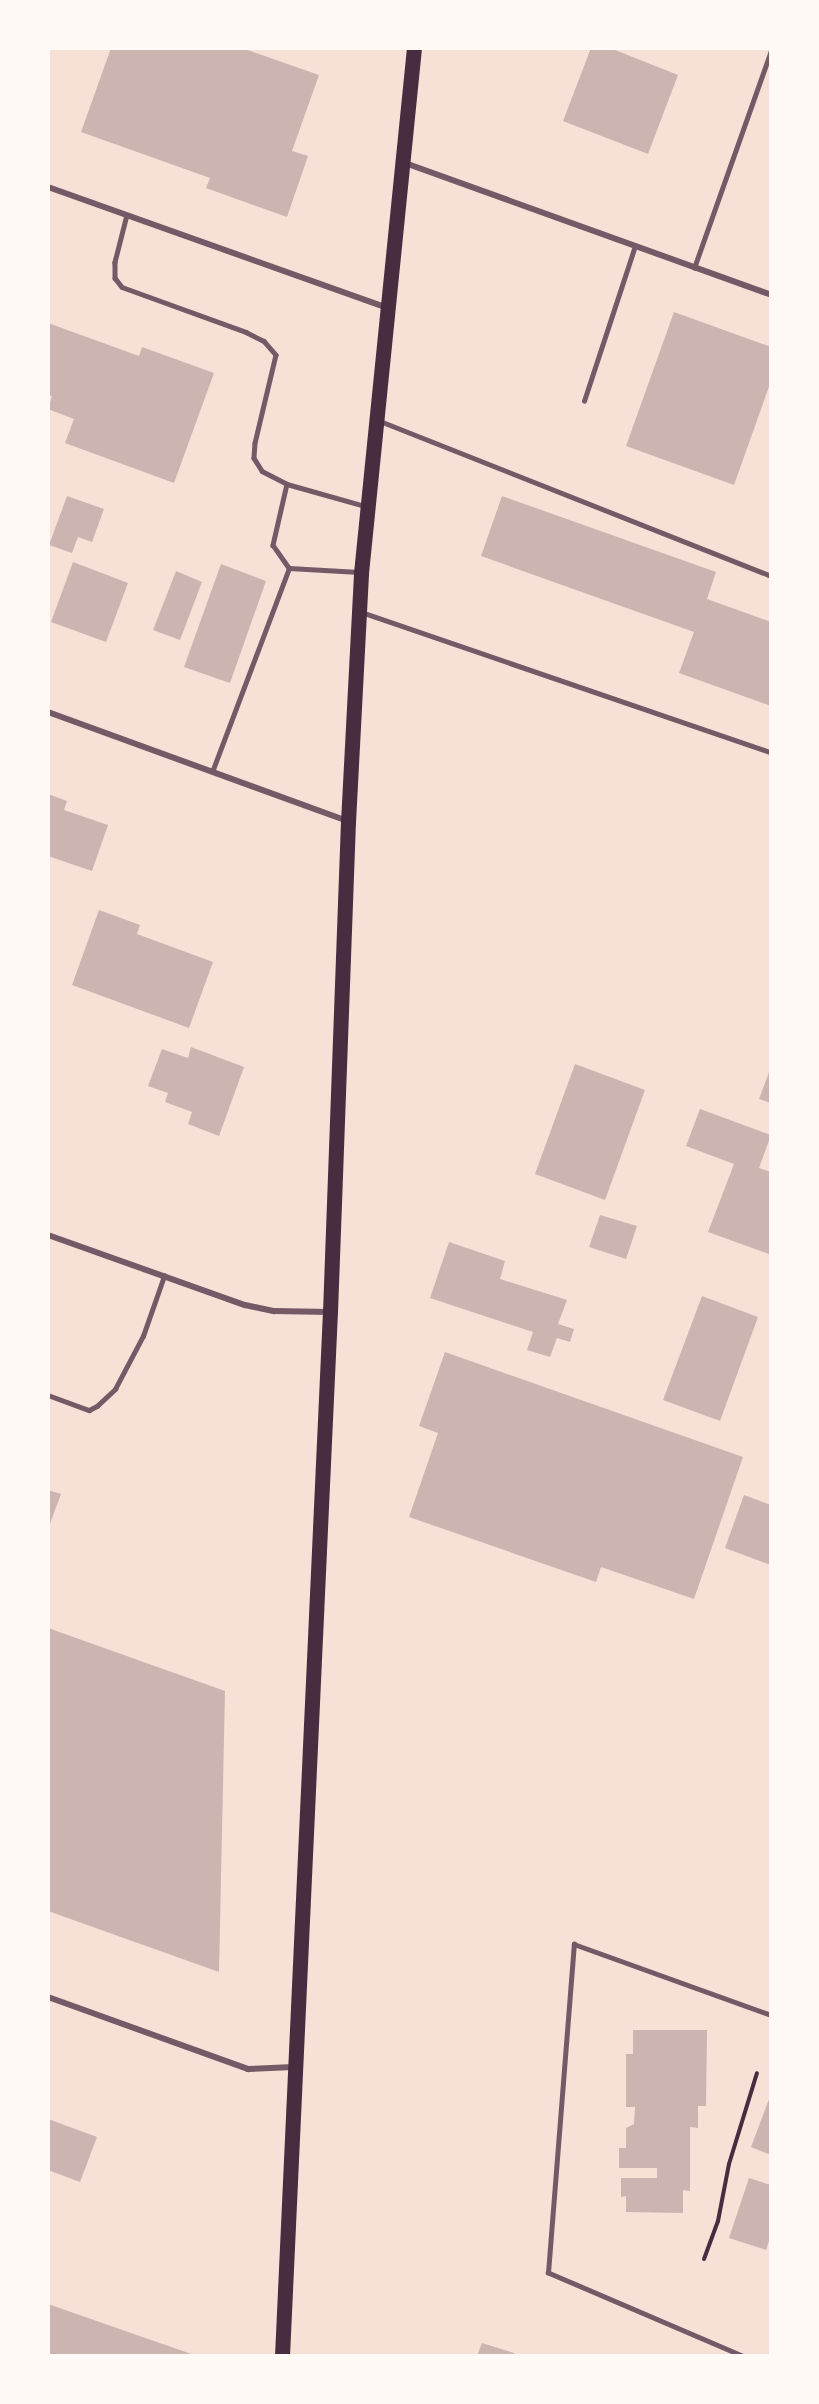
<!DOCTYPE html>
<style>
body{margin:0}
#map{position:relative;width:819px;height:2404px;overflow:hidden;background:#f7e1d7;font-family:Figtree,sans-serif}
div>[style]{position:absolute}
.building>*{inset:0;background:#ccb4b1}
.path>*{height:4px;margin:-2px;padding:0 2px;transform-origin:2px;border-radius:2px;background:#4a2c40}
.service>*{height:4.5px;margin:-2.25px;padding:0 2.25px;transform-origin:2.25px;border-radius:2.25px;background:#755966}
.minor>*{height:6px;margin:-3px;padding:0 3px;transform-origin:3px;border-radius:3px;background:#755966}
.primary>*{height:15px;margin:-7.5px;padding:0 7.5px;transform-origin:7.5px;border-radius:7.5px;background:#4a2c40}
span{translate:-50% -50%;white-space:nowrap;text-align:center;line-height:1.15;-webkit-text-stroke:6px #fffaf5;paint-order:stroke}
.frame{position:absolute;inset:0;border:50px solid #fffaf5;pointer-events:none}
</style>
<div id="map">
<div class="building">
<div style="clip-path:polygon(111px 48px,242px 48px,319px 75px,292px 151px,308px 156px,287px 217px,206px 188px,210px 178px,81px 132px)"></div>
<div style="clip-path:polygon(591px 48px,610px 48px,678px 75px,648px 154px,563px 121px)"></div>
<div style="clip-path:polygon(674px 312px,771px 347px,771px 381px,734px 485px,626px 446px)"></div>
<div style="clip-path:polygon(48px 323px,139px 356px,142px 347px,214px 373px,174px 483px,65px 443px,74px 419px,48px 409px,52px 396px,48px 395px)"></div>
<div style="clip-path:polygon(67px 496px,104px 509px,92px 542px,78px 537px,72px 553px,49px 545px)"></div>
<div style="clip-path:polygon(502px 496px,716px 572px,707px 599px,771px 622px,771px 706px,679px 673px,694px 632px,481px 556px)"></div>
<div style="clip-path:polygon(73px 562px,128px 583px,106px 642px,51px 622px)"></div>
<div style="clip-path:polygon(221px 564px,266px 581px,230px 683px,184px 667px)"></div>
<div style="clip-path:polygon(176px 571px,202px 582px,180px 640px,153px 630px)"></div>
<div style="clip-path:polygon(48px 794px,67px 801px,64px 810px,108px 825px,92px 871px,48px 856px)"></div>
<div style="clip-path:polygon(99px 910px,140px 925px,137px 934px,213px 962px,189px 1028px,72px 985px)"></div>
<div style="clip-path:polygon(191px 1047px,244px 1067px,219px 1136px,188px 1124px,192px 1112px,165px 1102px,168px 1093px,148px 1086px,162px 1049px,188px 1058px)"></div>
<div style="clip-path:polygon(575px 1064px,645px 1090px,605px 1200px,535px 1174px)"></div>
<div style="clip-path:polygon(771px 1067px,771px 1103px,759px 1099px)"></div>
<div style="clip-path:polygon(700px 1109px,771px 1135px,759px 1168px,771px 1172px,769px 1254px,708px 1232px,734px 1164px,686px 1146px)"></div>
<div style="clip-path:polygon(600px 1215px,637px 1226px,626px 1259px,589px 1247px)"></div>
<div style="clip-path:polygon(449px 1242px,505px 1261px,500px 1279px,567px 1300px,558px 1324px,574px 1329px,570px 1342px,557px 1338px,550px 1357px,527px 1350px,533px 1332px,430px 1298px)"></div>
<div style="clip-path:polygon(702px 1296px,758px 1317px,720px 1421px,663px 1400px)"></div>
<div style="clip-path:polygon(445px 1352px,743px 1457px,694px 1599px,601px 1567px,596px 1582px,409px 1517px,438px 1433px,419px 1426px)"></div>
<div style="clip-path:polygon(48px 1490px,61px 1494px,48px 1529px)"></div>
<div style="clip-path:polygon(744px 1495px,771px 1505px,771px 1565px,725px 1548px)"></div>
<div style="clip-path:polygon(48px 1628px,225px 1691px,219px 1972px,48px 1911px)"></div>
<div style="clip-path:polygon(633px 2030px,707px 2030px,706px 2106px,698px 2106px,698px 2128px,690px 2127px,690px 2191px,683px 2190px,683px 2213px,626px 2212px,626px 2196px,621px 2197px,621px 2178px,657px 2178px,657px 2168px,619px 2168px,619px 2148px,626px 2148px,626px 2128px,634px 2124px,635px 2107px,626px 2107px,626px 2054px,633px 2054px)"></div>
<div style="clip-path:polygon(771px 2094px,771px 2155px,751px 2147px)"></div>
<div style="clip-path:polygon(48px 2119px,97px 2137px,80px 2182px,48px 2170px)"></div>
<div style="clip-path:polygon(749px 2178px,771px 2185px,771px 2235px,766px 2250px,729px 2238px)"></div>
<div style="clip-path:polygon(48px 2304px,197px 2356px,48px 2356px)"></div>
<div style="clip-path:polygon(482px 2343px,514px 2353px,513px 2356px,477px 2356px)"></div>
</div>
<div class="path">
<div style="left:704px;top:2259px;width:40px;rotate:-69.8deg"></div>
<div style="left:718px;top:2221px;width:58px;rotate:-79.1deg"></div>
<div style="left:729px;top:2164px;width:95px;rotate:-72.9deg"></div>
</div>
<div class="service">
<div style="left:127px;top:215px;width:49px;rotate:104.3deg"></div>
<div style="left:115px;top:262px;width:16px;rotate:90deg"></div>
<div style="left:115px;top:278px;width:11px;rotate:52deg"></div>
<div style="left:122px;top:287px;width:132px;rotate:19.9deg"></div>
<div style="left:246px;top:332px;width:20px;rotate:27deg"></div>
<div style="left:264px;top:341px;width:18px;rotate:49deg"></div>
<div style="left:276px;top:355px;width:90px;rotate:103.4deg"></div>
<div style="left:255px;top:443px;width:15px;rotate:94deg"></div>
<div style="left:254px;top:458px;width:15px;rotate:58deg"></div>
<div style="left:262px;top:471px;width:28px;rotate:27deg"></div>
<div style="left:287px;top:484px;width:81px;rotate:15.8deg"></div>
<div style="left:694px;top:268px;width:231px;rotate:-70.5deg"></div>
<div style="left:584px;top:401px;width:163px;rotate:-71.8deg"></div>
<div style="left:380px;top:421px;width:421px;rotate:21.6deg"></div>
<div style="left:287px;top:484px;width:63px;rotate:102.9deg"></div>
<div style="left:273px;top:545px;width:28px;rotate:55deg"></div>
<div style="left:361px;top:612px;width:433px;rotate:18.9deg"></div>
<div style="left:212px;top:772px;width:218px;rotate:-69.3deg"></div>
<div style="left:289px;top:568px;width:70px;rotate:3.3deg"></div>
<div style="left:48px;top:1395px;width:44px;rotate:20.1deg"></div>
<div style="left:89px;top:1410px;width:9px;rotate:-27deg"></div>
<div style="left:97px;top:1406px;width:25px;rotate:-43deg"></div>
<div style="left:115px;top:1389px;width:60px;rotate:-62.2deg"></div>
<div style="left:143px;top:1336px;width:64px;rotate:-70.7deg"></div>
<div style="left:742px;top:2356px;width:211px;rotate:-156.8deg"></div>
<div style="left:548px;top:2273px;width:330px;rotate:-85.5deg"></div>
<div style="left:574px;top:1944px;width:209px;rotate:19.8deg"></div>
</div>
<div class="minor">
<div style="left:405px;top:163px;width:389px;rotate:19.8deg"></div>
<div style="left:48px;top:187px;width:361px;rotate:19.6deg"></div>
<div style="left:48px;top:712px;width:318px;rotate:20deg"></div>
<div style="left:48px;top:1235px;width:209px;rotate:19.6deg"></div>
<div style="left:245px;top:1305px;width:30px;rotate:12deg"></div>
<div style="left:274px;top:1311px;width:56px;rotate:1deg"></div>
<div style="left:48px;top:1997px;width:213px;rotate:19.8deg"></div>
<div style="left:248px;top:2069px;width:45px;rotate:-2.5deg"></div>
</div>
<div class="primary">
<div style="left:282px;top:2356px;width:1045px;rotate:-87.37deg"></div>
<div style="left:330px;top:1312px;width:490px;rotate:-87.9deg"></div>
<div style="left:348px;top:822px;width:249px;rotate:-87deg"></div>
<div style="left:361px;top:573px;width:528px;rotate:-84.24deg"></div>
</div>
<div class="frame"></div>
</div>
